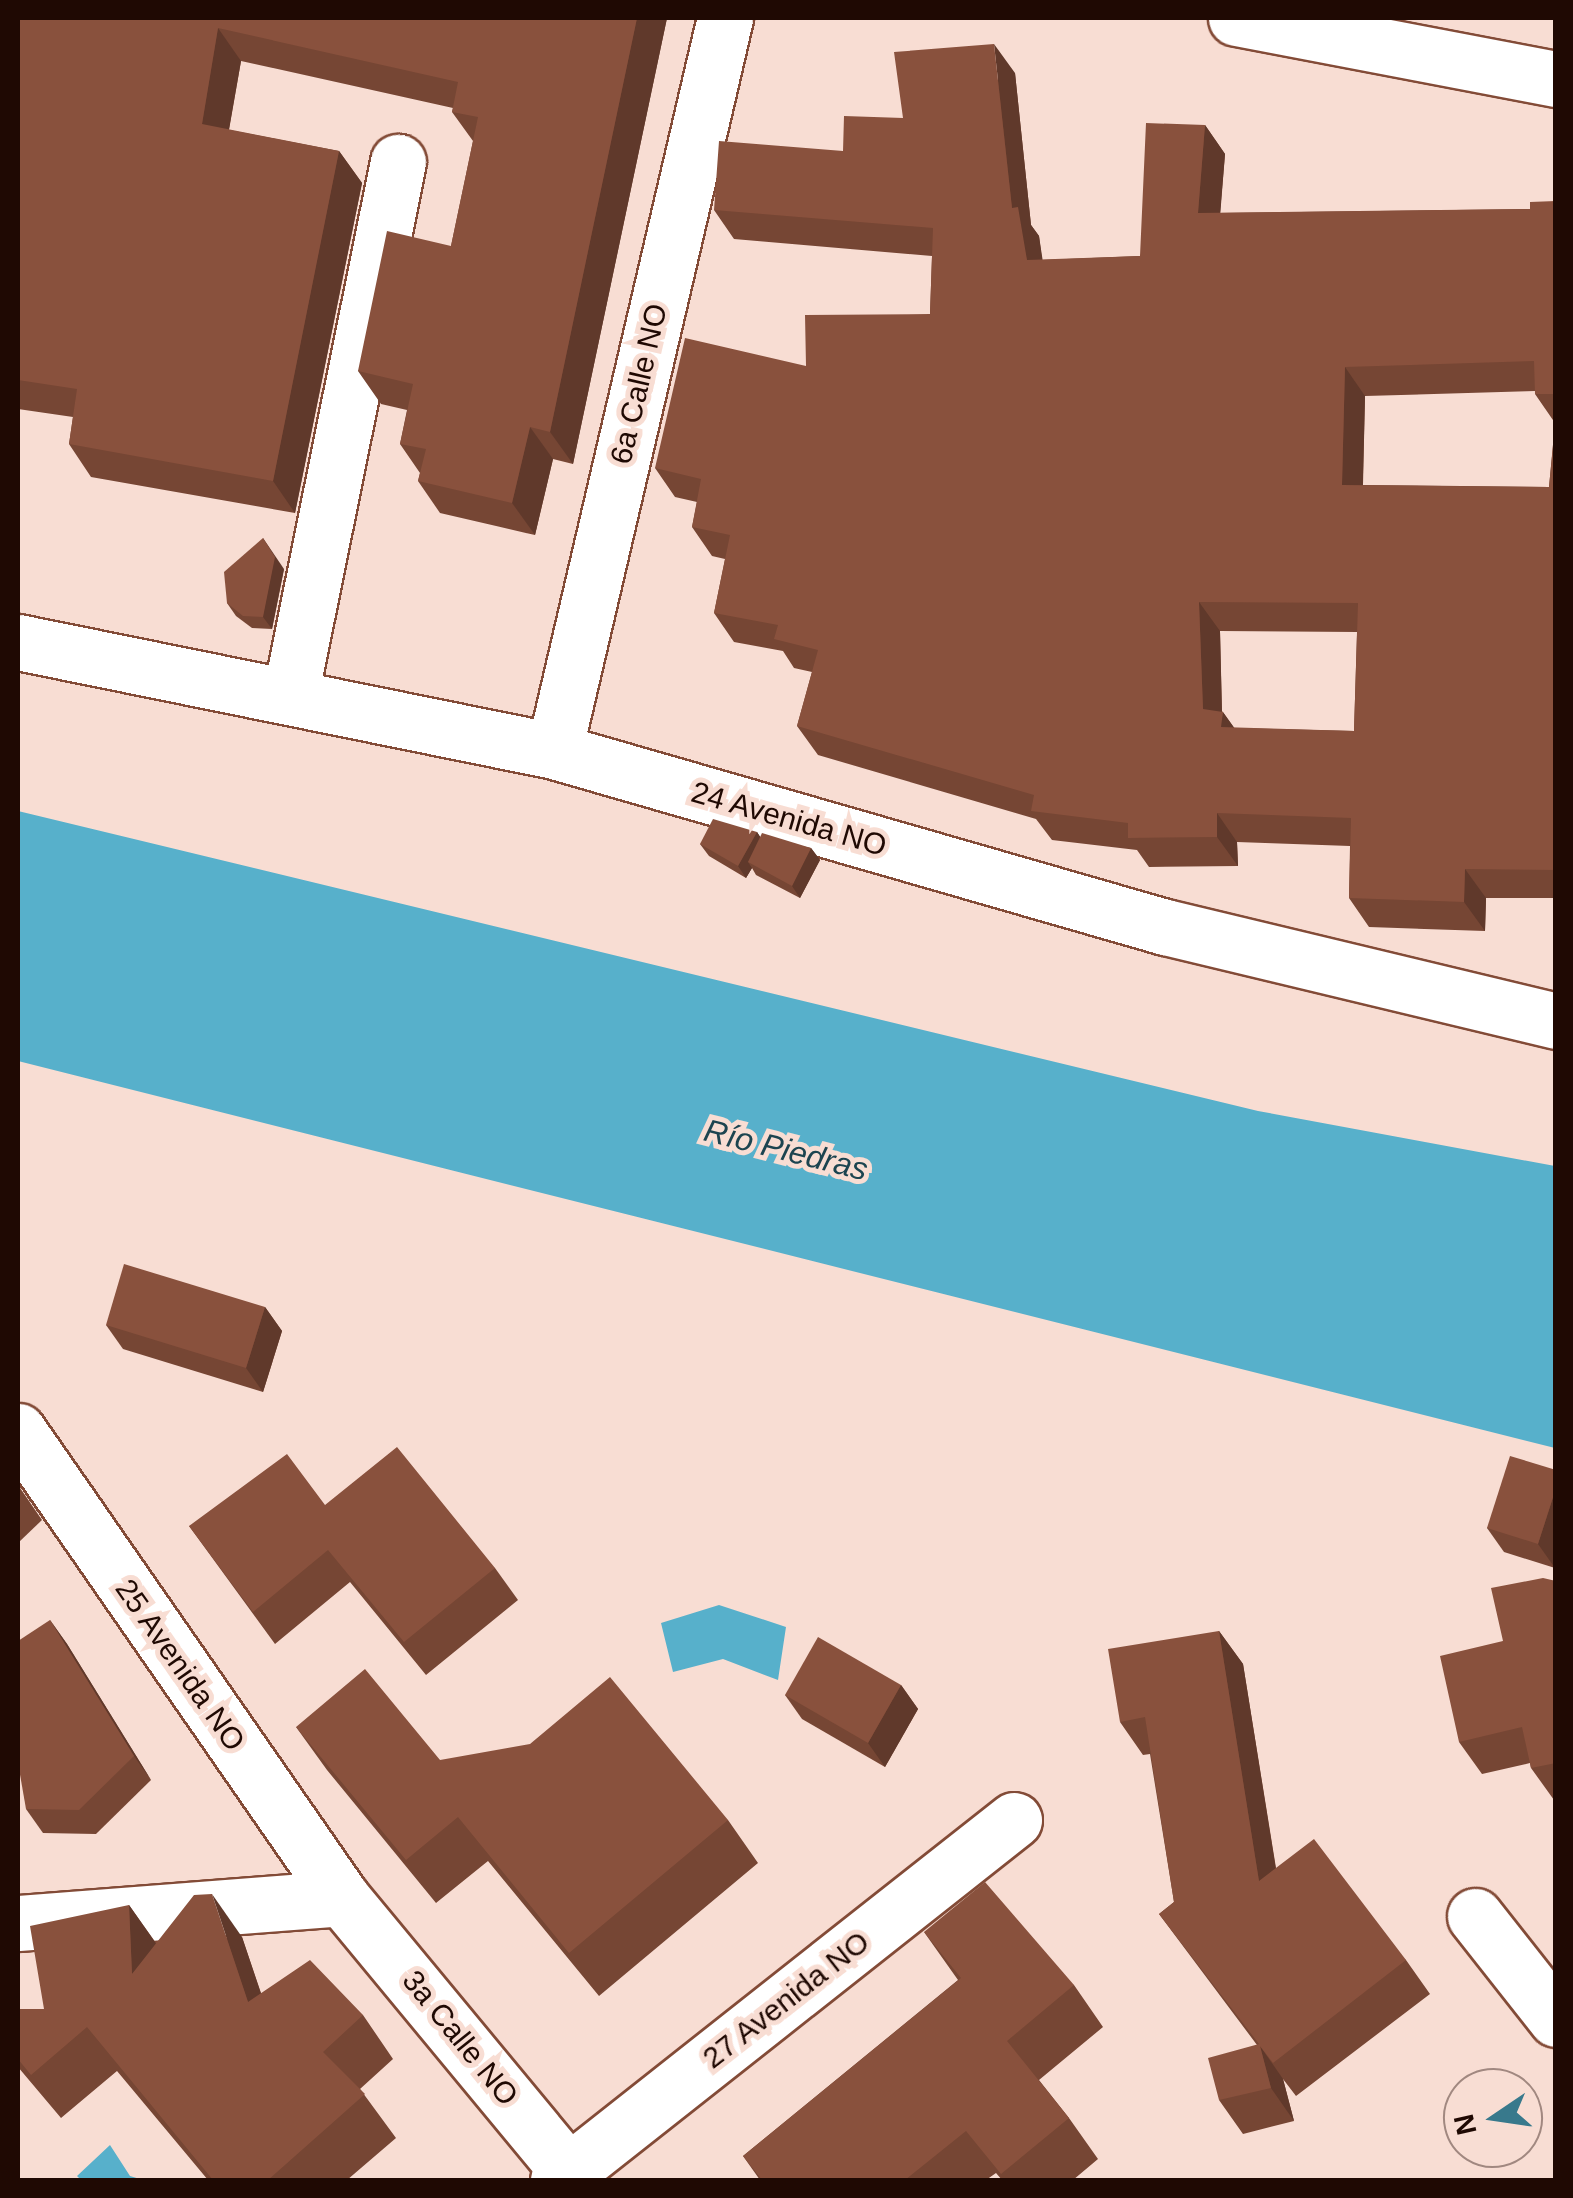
<!DOCTYPE html>
<meta charset="utf-8">
<style>
body{margin:0}
#map{position:relative;width:1573px;height:2198px;overflow:hidden;background:#f8ddd3;font-family:Arial,sans-serif}
div>[style]{position:absolute}
.water>*{inset:0;background:#57b0cb}
.roads{filter:drop-shadow(2px 0 #834b37) drop-shadow(-2px 0 #834b37) drop-shadow(0 2px #834b37) drop-shadow(0 -2px #834b37)}
.minor>*{height:55px;margin:-27.5px;padding:0 27.5px;transform-origin:27.5px;border-radius:27.5px;background:#fff}
.wall>*{inset:0;background:#764634}
.shaded-wall>*{inset:0;background:#60392b}
.building>*{inset:0;background:#89513d}
span{translate:-50% -50%;white-space:nowrap;text-align:center;line-height:1.15;-webkit-text-stroke:10px #f8ddd3;paint-order:stroke}
.street-label{font-size:30px;color:#1f0903}
.water-label{font-size:32px;color:#1c4450;font-style:italic}
.frame{position:absolute;inset:0;border:20px solid #1f0903;pointer-events:none}
.north{position:absolute;left:1443px;top:2068px;width:100px;height:100px;box-sizing:border-box;background:#f8ddd3;border:2px solid #a18880;border-radius:50%;rotate:257deg;font-size:28px;font-weight:700;line-height:40px;text-align:center;color:#1f0903}
.north::after{content:'';display:block;margin:auto;width:35px;height:45px;background:#38798c;clip-path:polygon(50% 0,100% 100%,50% 72%,0 100%)}
</style>
<div id="map">
<div class="water">
<div style="clip-path:polygon(18px 811px,1258px 1111px,1555px 1166px,1555px 1448px,18px 1061px)"></div>
<div style="clip-path:polygon(719px 1605px,786px 1627px,778px 1680px,723px 1659px,673px 1672px,661px 1623px)"></div>
<div style="clip-path:polygon(110px 2145px,130px 2176px,143px 2180px,81px 2180px,77px 2176px)"></div>
</div>
<div class="roads">
<div class="minor">
<div style="left:1236px;top:18px;width:326px;rotate:10.8deg"></div>
<div style="left:18px;top:642px;width:547px;rotate:11.49deg"></div>
<div style="left:554px;top:751px;width:636px;rotate:16.07deg"></div>
<div style="left:1165px;top:927px;width:402px;rotate:13.5deg"></div>
<div style="left:290px;top:696px;width:545px;rotate:-78.57deg"></div>
<div style="left:554px;top:751px;width:753px;rotate:-76.87deg"></div>
<div style="left:18px;top:1431px;width:568px;rotate:55.25deg"></div>
<div style="left:342px;top:1898px;width:366px;rotate:50.4deg"></div>
<div style="left:1475px;top:1916px;width:131px;rotate:51.8deg"></div>
<div style="left:18px;top:1923px;width:325px;rotate:-4.4deg"></div>
<div style="left:558px;top:2180px;width:581px;rotate:-38.29deg"></div>
</div>
</div>
<div class="wall">
<div style="clip-path:polygon(18px 18px,667px 18px,573px 464px,553px 459px,535px 535px,440px 513px,418px 481px,420px 473px,400px 444px,407px 410px,381px 404px,358px 371px,451px 246px,473px 141px,452px 112px,453px 108px,241px 61px,229px 130px,339px 151px,362px 183px,295px 513px,91px 477px,69px 444px,73px 417px,18px 409px)"></div>
<div style="clip-path:polygon(evenodd,1015px 73px,1031px 225px,1039px 236px,1042px 260px,1140px 256px,1205px 125px,1225px 154px,1220px 213px,1530px 209px,1556px 201px,1556px 898px,1486px 898px,1485px 931px,1369px 927px,1349px 898px,1350px 846px,1237px 842px,1238px 866px,1149px 867px,1137px 850px,1052px 840px,1036px 819px,818px 755px,797px 726px,812px 672px,794px 668px,783px 651px,734px 642px,714px 613px,725px 559px,712px 556px,692px 527px,697px 502px,675px 497px,655px 468px,806px 366px,930px 314px,932px 256px,734px 239px,714px 210px,843px 151px,903px 118px,1015px 73px,1535px 391px,1535px 394px,1555px 423px,1549px 487px,1363px 485px,1365px 396px,1535px 391px,1015px 73px,1220px 631px,1357px 632px,1354px 731px,1234px 728px,1222px 711px,1220px 631px)"></div>
<div style="clip-path:polygon(284px 569px,272px 629px,252px 628px,236px 616px,227px 603px)"></div>
<div style="clip-path:polygon(757px 832px,760px 837px,811px 848px,820px 860px,800px 898px,756px 875px,752px 868px,746px 878px,709px 856px,700px 844px)"></div>
<div style="clip-path:polygon(265px 1307px,282px 1331px,263px 1392px,123px 1349px,106px 1325px)"></div>
<div style="clip-path:polygon(1556px 1470px,1556px 1566px,1555px 1568px,1504px 1552px,1487px 1528px)"></div>
<div style="clip-path:polygon(18px 1485px,42px 1520px,18px 1543px)"></div>
<div style="clip-path:polygon(325px 1505px,495px 1568px,518px 1600px,426px 1675px,350px 1582px,275px 1644px,189px 1526px)"></div>
<div style="clip-path:polygon(1556px 1581px,1556px 1800px,1554px 1800px,1531px 1768px,1530px 1763px,1482px 1774px,1459px 1742px,1503px 1641px)"></div>
<div style="clip-path:polygon(50px 1620px,67px 1644px,151px 1780px,96px 1834px,43px 1833px,26px 1809px)"></div>
<div style="clip-path:polygon(1219px 1631px,1243px 1664px,1276px 1868px,1406px 1960px,1430px 1994px,1296px 2096px,1283px 2079px,1294px 2121px,1243px 2134px,1219px 2100px,1257px 2045px,1159px 1914px,1174px 1902px,1150px 1754px,1143px 1755px,1120px 1722px)"></div>
<div style="clip-path:polygon(901px 1685px,918px 1709px,885px 1767px,802px 1719px,785px 1695px)"></div>
<div style="clip-path:polygon(296px 1727px,440px 1760px,728px 1820px,758px 1863px,599px 1996px,488px 1861px,436px 1903px,327px 1770px)"></div>
<div style="clip-path:polygon(129px 1905px,156px 1943px,242px 1937px,261px 1993px,363px 2015px,393px 2059px,360px 2089px,396px 2138px,347px 2180px,208px 2180px,117px 2071px,61px 2118px,18px 2067px,18px 2009px,44px 2009px)"></div>
<div style="clip-path:polygon(924px 1932px,1074px 1985px,1103px 2027px,1039px 2080px,1069px 2118px,1098px 2159px,1073px 2180px,1002px 2180px,996px 2173px,986px 2180px,760px 2180px,743px 2156px,958px 1980px)"></div>
</div>
<div class="shaded-wall">
<div style="clip-path:polygon(637px 18px,667px 18px,573px 464px,550px 432px)"></div>
<div style="clip-path:polygon(218px 28px,241px 61px,224px 157px,202px 124px)"></div>
<div style="clip-path:polygon(994px 44px,1015px 73px,1031px 225px,1039px 236px,1047px 289px,1027px 260px,1012px 208px)"></div>
<div style="clip-path:polygon(1205px 125px,1225px 154px,1218px 242px,1198px 213px)"></div>
<div style="clip-path:polygon(339px 151px,362px 183px,295px 513px,273px 481px)"></div>
<div style="clip-path:polygon(1345px 367px,1365px 396px,1362px 514px,1342px 485px)"></div>
<div style="clip-path:polygon(530px 427px,553px 459px,535px 535px,512px 503px)"></div>
<div style="clip-path:polygon(263px 538px,284px 569px,272px 629px,263px 617px)"></div>
<div style="clip-path:polygon(1199px 602px,1220px 631px,1222px 717px,1223px 712px,1243px 740px,1242px 756px,1203px 709px)"></div>
<div style="clip-path:polygon(1217px 813px,1237px 842px,1238px 866px,1217px 837px)"></div>
<div style="clip-path:polygon(757px 832px,765px 844px,748px 862px,752px 868px,746px 878px,738px 866px)"></div>
<div style="clip-path:polygon(811px 848px,820px 860px,800px 898px,792px 886px)"></div>
<div style="clip-path:polygon(1465px 869px,1486px 898px,1485px 931px,1464px 902px)"></div>
<div style="clip-path:polygon(265px 1307px,282px 1331px,263px 1392px,246px 1368px)"></div>
<div style="clip-path:polygon(1556px 1488px,1556px 1566px,1555px 1568px,1538px 1544px)"></div>
<div style="clip-path:polygon(50px 1620px,67px 1644px,151px 1780px,134px 1756px)"></div>
<div style="clip-path:polygon(1219px 1631px,1243px 1664px,1283px 1914px,1259px 1881px)"></div>
<div style="clip-path:polygon(901px 1685px,918px 1709px,885px 1767px,868px 1743px)"></div>
<div style="clip-path:polygon(212px 1894px,242px 1937px,278px 2045px,248px 2002px)"></div>
<div style="clip-path:polygon(129px 1905px,159px 1948px,132px 1974px)"></div>
<div style="clip-path:polygon(1260px 2046px,1283px 2079px,1294px 2121px,1271px 2088px)"></div>
</div>
<div class="building">
<div style="clip-path:polygon(18px 18px,637px 18px,550px 432px,530px 427px,512px 503px,418px 481px,426px 449px,400px 444px,413px 384px,358px 371px,387px 231px,451px 246px,478px 117px,452px 112px,458px 82px,218px 28px,202px 124px,339px 151px,273px 481px,69px 444px,77px 389px,18px 380px)"></div>
<div style="clip-path:polygon(evenodd,994px 44px,1012px 208px,1018px 207px,1027px 260px,1140px 256px,1146px 123px,1205px 125px,1198px 213px,1530px 209px,1530px 202px,1556px 201px,1556px 394px,1535px 394px,1534px 361px,1345px 367px,1342px 485px,1549px 487px,1556px 415px,1556px 870px,1465px 869px,1464px 902px,1349px 898px,1351px 818px,1217px 813px,1217px 837px,1128px 838px,1128px 823px,1031px 811px,1034px 795px,797px 726px,818px 650px,774px 639px,778px 625px,714px 613px,730px 535px,692px 527px,701px 479px,655px 468px,685px 338px,806px 366px,805px 315px,930px 314px,933px 228px,714px 210px,719px 141px,843px 151px,844px 116px,903px 118px,894px 52px,994px 44px,1199px 602px,1358px 603px,1354px 731px,1221px 727px,1223px 712px,1203px 709px,1199px 602px)"></div>
<div style="clip-path:polygon(263px 538px,275px 557px,263px 617px,243px 616px,227px 603px,224px 572px)"></div>
<div style="clip-path:polygon(713px 819px,757px 832px,738px 866px,700px 844px)"></div>
<div style="clip-path:polygon(762px 833px,811px 848px,792px 886px,748px 862px)"></div>
<div style="clip-path:polygon(124px 1264px,265px 1307px,246px 1368px,106px 1325px)"></div>
<div style="clip-path:polygon(397px 1447px,495px 1568px,404px 1642px,328px 1550px,253px 1612px,189px 1526px,287px 1454px,325px 1505px)"></div>
<div style="clip-path:polygon(1510px 1456px,1556px 1470px,1556px 1488px,1538px 1544px,1487px 1528px)"></div>
<div style="clip-path:polygon(1543px 1578px,1556px 1581px,1556px 1763px,1531px 1768px,1522px 1727px,1459px 1742px,1440px 1656px,1503px 1641px,1491px 1588px)"></div>
<div style="clip-path:polygon(50px 1620px,134px 1756px,79px 1810px,26px 1809px,18px 1763px,18px 1641px)"></div>
<div style="clip-path:polygon(1219px 1631px,1259px 1881px,1314px 1839px,1406px 1960px,1273px 2063px,1260px 2046px,1271px 2088px,1219px 2100px,1208px 2058px,1259px 2044px,1159px 1914px,1174px 1902px,1145px 1717px,1120px 1722px,1108px 1649px)"></div>
<div style="clip-path:polygon(818px 1637px,901px 1685px,868px 1743px,785px 1695px)"></div>
<div style="clip-path:polygon(365px 1669px,440px 1760px,530px 1744px,610px 1677px,728px 1820px,569px 1953px,458px 1817px,406px 1860px,296px 1727px)"></div>
<div style="clip-path:polygon(985px 1882px,1074px 1985px,1007px 2041px,1069px 2118px,1001px 2174px,966px 2131px,905px 2180px,762px 2180px,743px 2156px,961px 1978px,924px 1932px)"></div>
<div style="clip-path:polygon(212px 1894px,248px 2002px,310px 1960px,363px 2015px,323px 2052px,365px 2094px,268px 2180px,213px 2180px,87px 2027px,31px 2075px,18px 2059px,18px 2009px,44px 2009px,30px 1926px,129px 1905px,132px 1974px,194px 1895px)"></div>
</div>
<div class="street-label">
<span style="left:639px;top:384px;rotate:-77deg">6a Calle NO</span>
<span style="left:789px;top:819px;rotate:16deg">24 Avenida NO</span>
<span style="left:180px;top:1665px;rotate:55deg">25 Avenida NO</span>
<span style="left:786px;top:2000px;rotate:-38deg">27 Avenida NO</span>
<span style="left:460px;top:2038px;rotate:51deg">3a Calle NO</span>
</div>
<div class="water-label">
<span style="left:786px;top:1150px;rotate:14deg">Río Piedras</span>
</div>
<div class="frame"></div>
<div class="north">N</div>
</div>
